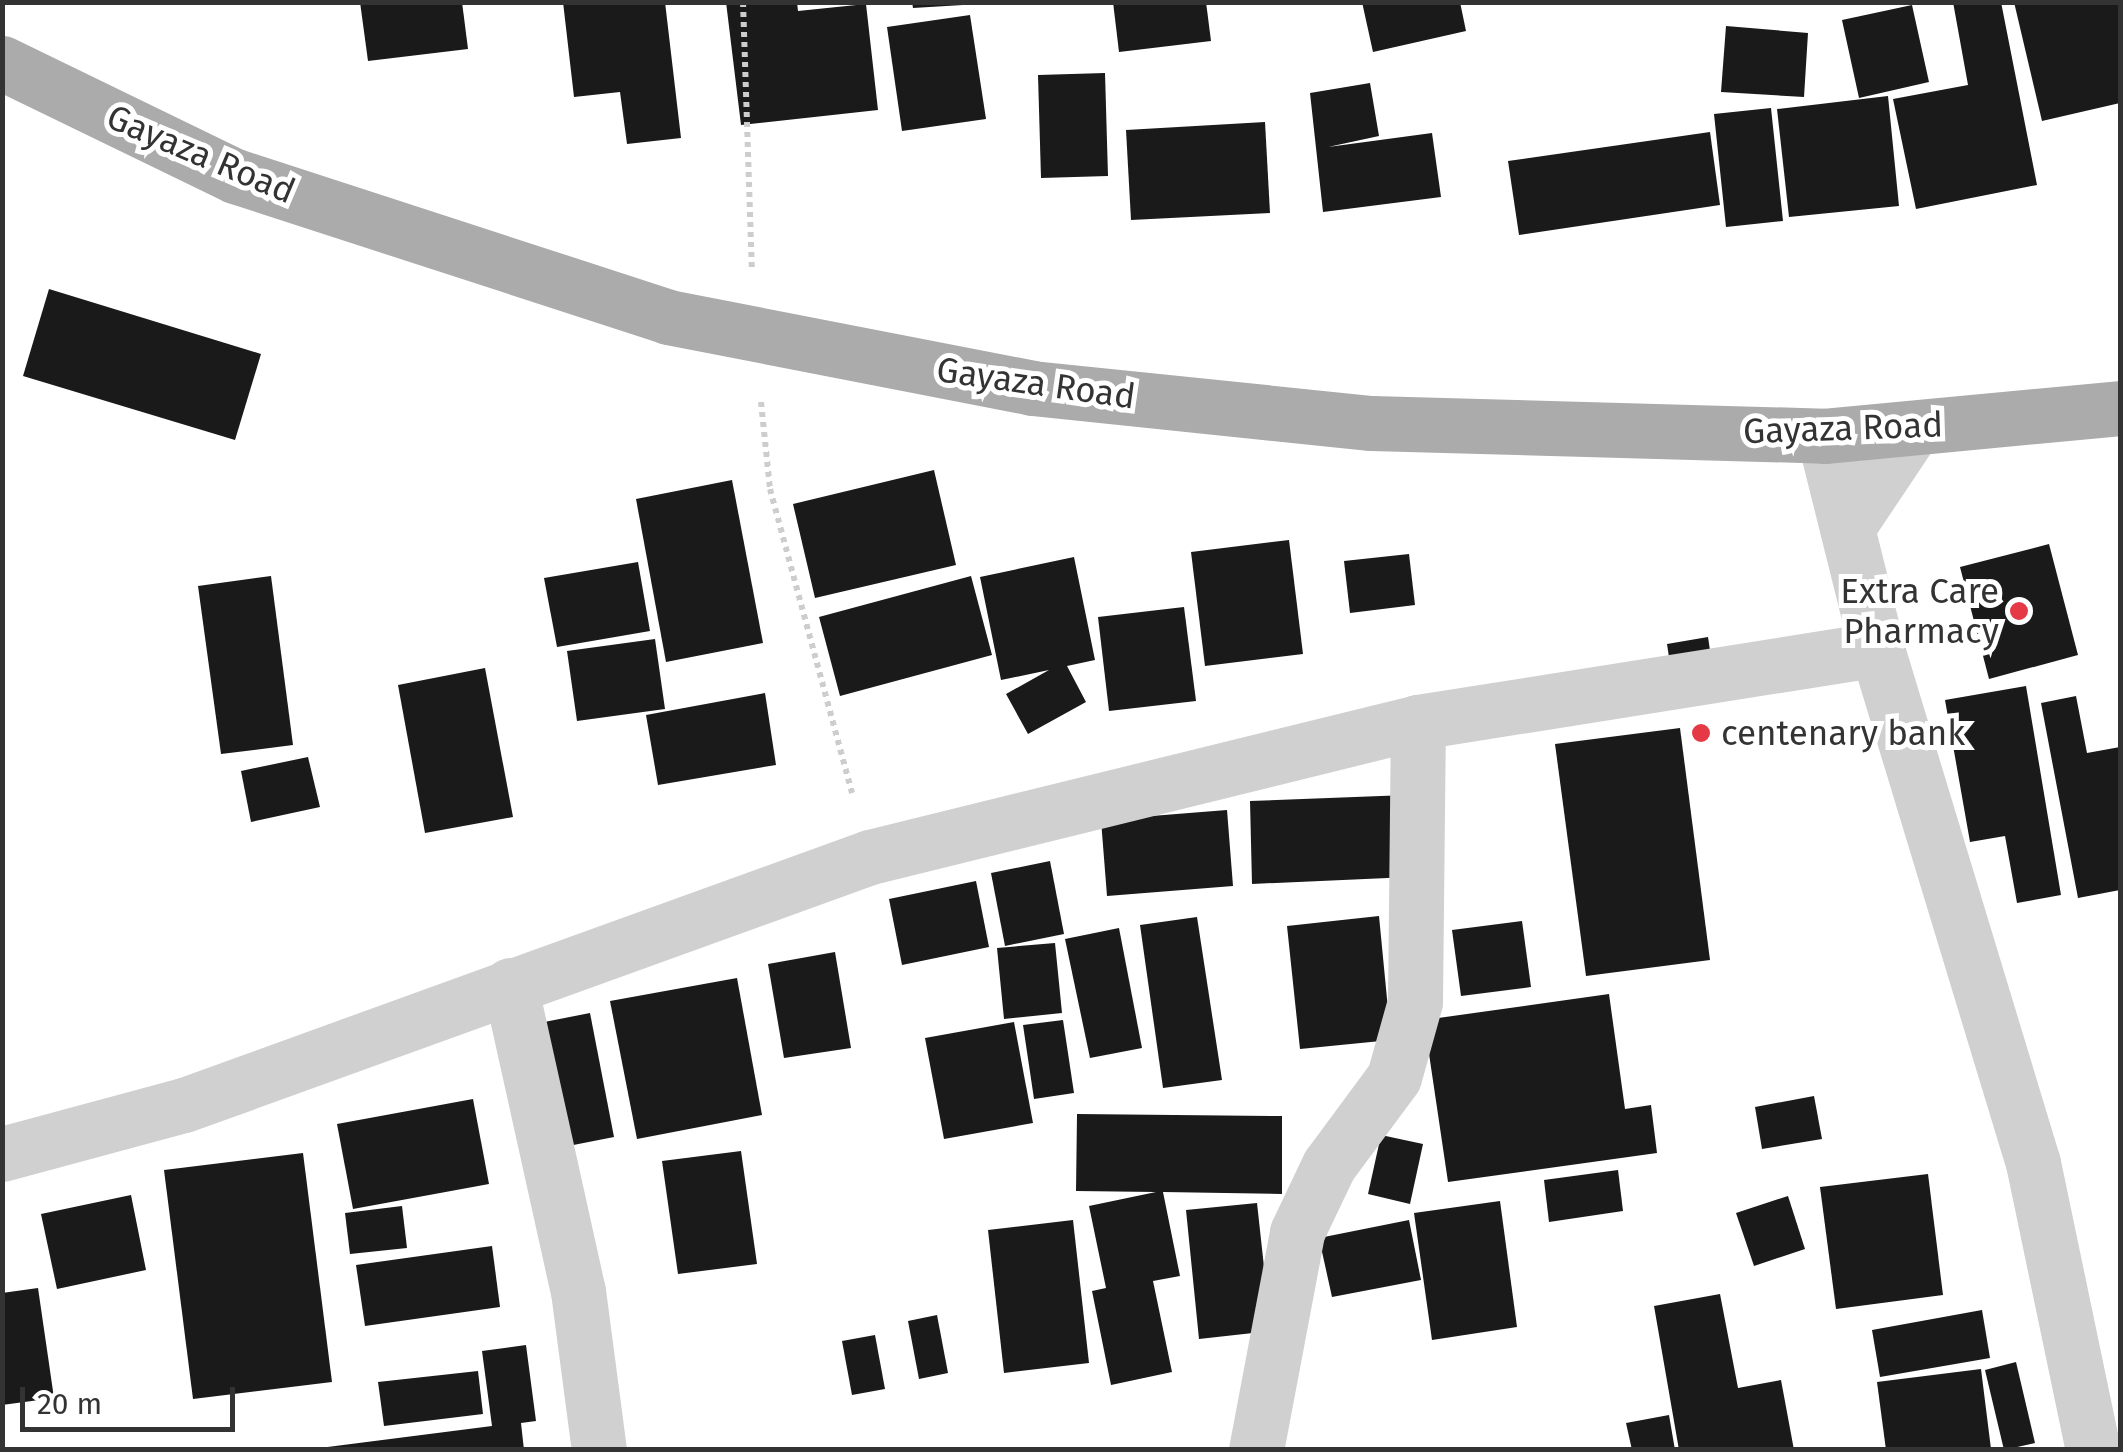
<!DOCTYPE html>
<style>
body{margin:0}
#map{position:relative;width:2123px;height:1452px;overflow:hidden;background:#fff;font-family:"Fira Sans",sans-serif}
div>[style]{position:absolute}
.building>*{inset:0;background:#1a1a1a}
.path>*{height:6px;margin-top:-3px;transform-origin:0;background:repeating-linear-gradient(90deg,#cdcdcd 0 5px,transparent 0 10px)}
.minor>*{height:55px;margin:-27.5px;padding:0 27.5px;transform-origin:27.5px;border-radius:27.5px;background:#d0d0d0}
.major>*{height:55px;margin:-27.5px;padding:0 27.5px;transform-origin:27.5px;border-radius:27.5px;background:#ababab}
.dots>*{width:28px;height:28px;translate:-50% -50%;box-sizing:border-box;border:5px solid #fff;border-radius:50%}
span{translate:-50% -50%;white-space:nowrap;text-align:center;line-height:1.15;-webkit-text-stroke:10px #fff;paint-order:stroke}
.street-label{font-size:35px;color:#333}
.poi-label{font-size:35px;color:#333}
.right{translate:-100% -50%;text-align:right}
.left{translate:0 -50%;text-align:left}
.frame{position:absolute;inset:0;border:5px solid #333;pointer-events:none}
.scale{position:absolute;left:20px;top:1387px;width:215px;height:45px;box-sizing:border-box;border:5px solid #333;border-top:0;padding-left:12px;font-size:30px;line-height:35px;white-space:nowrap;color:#333;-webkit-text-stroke:8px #fff;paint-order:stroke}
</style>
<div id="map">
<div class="building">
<div style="clip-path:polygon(360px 2px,462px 2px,468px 49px,368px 61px)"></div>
<div style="clip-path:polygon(563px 2px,665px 2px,681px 138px,627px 144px,620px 92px,574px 97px)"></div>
<div style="clip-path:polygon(726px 2px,797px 2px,798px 11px,866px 4px,878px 110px,741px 125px)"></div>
<div style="clip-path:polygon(912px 2px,963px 2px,963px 5px,913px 8px)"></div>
<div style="clip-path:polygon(1113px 2px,1206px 2px,1211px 41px,1119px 52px)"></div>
<div style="clip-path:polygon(1362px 2px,1460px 2px,1466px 31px,1373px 52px)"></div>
<div style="clip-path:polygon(1953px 2px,2001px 2px,2037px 185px,1916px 209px,1893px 99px,1968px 85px)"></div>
<div style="clip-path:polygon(2014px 2px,2120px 2px,2120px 103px,2042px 121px)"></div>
<div style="clip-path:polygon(1912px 5px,1929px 82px,1859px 98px,1842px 20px)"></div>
<div style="clip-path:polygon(970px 15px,986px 119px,902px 131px,887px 27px)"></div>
<div style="clip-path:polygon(1726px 26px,1808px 33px,1804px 97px,1721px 92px)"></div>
<div style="clip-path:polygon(1105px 73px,1108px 176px,1041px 178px,1038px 75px)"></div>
<div style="clip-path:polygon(1370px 83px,1379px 136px,1328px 147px,1432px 133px,1441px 197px,1323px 212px,1310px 93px)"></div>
<div style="clip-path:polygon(1888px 96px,1899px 206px,1789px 217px,1777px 109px)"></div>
<div style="clip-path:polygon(1771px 108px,1783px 221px,1726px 227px,1714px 114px)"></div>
<div style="clip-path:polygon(1265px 122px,1270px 213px,1131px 220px,1126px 130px)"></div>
<div style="clip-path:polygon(1710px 132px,1720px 205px,1519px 235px,1508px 161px)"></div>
<div style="clip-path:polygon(49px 289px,261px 354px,235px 440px,23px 376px)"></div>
<div style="clip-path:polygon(934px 470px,956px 565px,815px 598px,793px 504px)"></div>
<div style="clip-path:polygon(732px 480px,763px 643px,666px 662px,636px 499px)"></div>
<div style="clip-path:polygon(1289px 540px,1303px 654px,1205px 666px,1191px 552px)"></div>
<div style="clip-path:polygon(2049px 544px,2078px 655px,1989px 679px,1960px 567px)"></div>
<div style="clip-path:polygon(1409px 554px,1415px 605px,1350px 613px,1344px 561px)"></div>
<div style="clip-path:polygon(1074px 557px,1095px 660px,1067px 666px,1086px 702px,1028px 734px,1006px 694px,1049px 670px,1001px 680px,980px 577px)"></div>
<div style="clip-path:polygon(638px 562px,650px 631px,557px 647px,544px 578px)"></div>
<div style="clip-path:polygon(271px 576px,293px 745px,221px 754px,198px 586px)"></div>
<div style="clip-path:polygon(971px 576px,992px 655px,840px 696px,819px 617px)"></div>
<div style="clip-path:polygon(1184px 607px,1196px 701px,1109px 711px,1098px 617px)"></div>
<div style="clip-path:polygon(1708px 637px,1715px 684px,1674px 691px,1667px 644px)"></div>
<div style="clip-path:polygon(655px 639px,665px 709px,577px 721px,567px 651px)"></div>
<div style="clip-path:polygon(485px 668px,513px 817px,425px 833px,398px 685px)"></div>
<div style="clip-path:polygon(2026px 686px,2061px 895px,2017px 903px,2005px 836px,1970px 842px,1945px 700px)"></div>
<div style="clip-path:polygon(765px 693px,776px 765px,658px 785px,646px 715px)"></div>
<div style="clip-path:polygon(2076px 696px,2087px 753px,2120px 747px,2120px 890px,2078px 898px,2041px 703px)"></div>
<div style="clip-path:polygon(1680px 728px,1710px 960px,1586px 976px,1555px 744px)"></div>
<div style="clip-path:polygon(308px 757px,320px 807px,251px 822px,241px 771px)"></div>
<div style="clip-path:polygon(1407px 795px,1410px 877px,1252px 884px,1250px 801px)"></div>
<div style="clip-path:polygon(1227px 810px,1233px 886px,1107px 896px,1101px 820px)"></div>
<div style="clip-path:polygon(1050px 861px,1064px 934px,1005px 946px,991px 873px)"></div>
<div style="clip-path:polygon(976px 881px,989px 947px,902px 965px,889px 899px)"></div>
<div style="clip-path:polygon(1379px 916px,1391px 1040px,1300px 1049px,1287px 926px)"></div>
<div style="clip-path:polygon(1197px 917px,1222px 1080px,1163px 1088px,1140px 925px)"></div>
<div style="clip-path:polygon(1522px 921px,1531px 987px,1461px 996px,1452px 930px)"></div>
<div style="clip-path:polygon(1119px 928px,1142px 1048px,1090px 1058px,1065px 939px)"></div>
<div style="clip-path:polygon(1055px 943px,1062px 1013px,1004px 1019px,997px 948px)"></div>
<div style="clip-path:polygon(835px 952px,851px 1048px,784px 1058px,768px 964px)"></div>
<div style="clip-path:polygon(737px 978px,762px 1115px,637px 1139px,610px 1001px)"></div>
<div style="clip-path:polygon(1609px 994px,1625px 1109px,1651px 1105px,1657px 1153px,1448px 1182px,1424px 1020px)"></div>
<div style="clip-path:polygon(590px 1013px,614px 1137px,548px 1150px,524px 1026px)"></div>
<div style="clip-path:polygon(1063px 1020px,1074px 1093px,1034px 1099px,1023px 1025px)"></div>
<div style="clip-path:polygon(1014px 1022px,1033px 1123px,944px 1139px,925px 1038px)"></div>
<div style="clip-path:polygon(1814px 1096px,1822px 1139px,1762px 1149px,1755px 1107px)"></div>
<div style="clip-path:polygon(473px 1099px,489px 1184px,353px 1209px,337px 1124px)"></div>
<div style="clip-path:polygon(1077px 1114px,1282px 1116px,1282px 1194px,1163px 1192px,1180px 1276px,1153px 1281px,1172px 1372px,1111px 1385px,1092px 1291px,1106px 1288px,1089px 1206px,1156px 1192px,1076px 1191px)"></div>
<div style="clip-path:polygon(1381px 1135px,1423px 1144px,1410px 1204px,1368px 1194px)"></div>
<div style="clip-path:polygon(741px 1151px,757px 1264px,678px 1274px,662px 1161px)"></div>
<div style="clip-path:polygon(303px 1153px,332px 1382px,193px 1399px,164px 1170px)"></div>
<div style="clip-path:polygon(1618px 1170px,1623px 1211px,1549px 1222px,1544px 1180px)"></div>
<div style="clip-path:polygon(1928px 1174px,1943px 1295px,1836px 1309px,1820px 1187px)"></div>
<div style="clip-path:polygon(131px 1195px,146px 1270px,57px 1289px,41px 1214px)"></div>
<div style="clip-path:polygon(1788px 1196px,1805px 1249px,1754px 1266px,1736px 1213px)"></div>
<div style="clip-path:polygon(1500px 1201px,1517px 1327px,1432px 1340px,1414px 1213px)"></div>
<div style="clip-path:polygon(1257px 1203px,1271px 1331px,1199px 1339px,1186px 1210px)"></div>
<div style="clip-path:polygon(402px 1206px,407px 1248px,350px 1254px,345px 1213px)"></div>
<div style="clip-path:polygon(1073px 1220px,1089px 1363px,1004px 1373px,988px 1230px)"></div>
<div style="clip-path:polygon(1409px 1220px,1421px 1280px,1332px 1297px,1319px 1238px)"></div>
<div style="clip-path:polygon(492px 1246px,500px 1307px,365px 1326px,356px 1265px)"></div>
<div style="clip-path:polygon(38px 1288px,54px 1398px,2px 1405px,2px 1293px)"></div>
<div style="clip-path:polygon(1720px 1294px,1738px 1388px,1781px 1380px,1794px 1450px,1679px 1450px,1654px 1306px)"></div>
<div style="clip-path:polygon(1982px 1310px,1990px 1358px,1880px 1377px,1872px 1330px)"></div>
<div style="clip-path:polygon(937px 1315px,948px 1373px,919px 1379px,908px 1321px)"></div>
<div style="clip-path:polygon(875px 1335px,885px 1389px,852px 1395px,842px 1341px)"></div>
<div style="clip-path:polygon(526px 1345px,536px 1421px,521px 1423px,524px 1450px,304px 1450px,492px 1426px,482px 1351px)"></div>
<div style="clip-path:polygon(2016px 1362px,2035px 1443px,2004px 1450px,1985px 1370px)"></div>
<div style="clip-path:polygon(1981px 1369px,1991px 1449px,1886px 1450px,1877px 1382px)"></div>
<div style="clip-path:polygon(478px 1371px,483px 1414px,384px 1426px,378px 1382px)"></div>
<div style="clip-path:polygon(1669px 1415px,1675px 1450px,1632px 1450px,1626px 1423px)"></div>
</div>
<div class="path">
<div style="left:743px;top:2px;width:268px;rotate:88.1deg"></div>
<div style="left:761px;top:402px;width:87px;rotate:84.1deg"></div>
<div style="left:770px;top:489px;width:315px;rotate:74.9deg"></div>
</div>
<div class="minor">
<div style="left:1824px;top:436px;width:219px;rotate:76deg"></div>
<div style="left:1877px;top:649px;width:537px;rotate:73.12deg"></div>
<div style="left:2033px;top:1163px;width:293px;rotate:78.2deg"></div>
<div style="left:1847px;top:528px;width:120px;rotate:-56.2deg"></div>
<div style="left:510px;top:985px;width:313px;rotate:77.5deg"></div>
<div style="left:578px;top:1291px;width:160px;rotate:82.5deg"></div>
<div style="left:2px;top:1154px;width:188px;rotate:-15.1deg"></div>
<div style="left:184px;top:1105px;width:729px;rotate:-19.88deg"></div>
<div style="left:870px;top:857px;width:564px;rotate:-13.84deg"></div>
<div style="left:1418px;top:722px;width:465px;rotate:-9deg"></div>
<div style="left:1256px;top:1450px;width:222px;rotate:-79.3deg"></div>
<div style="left:1297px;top:1232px;width:74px;rotate:-64.5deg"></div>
<div style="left:1329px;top:1165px;width:109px;rotate:-53.5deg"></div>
<div style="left:1394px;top:1077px;width:78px;rotate:-74.4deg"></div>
<div style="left:1415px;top:1002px;width:280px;rotate:-89.4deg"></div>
</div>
<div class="major">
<div style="left:2px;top:63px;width:259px;rotate:25.9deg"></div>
<div style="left:235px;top:176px;width:455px;rotate:18deg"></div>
<div style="left:668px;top:317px;width:371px;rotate:11deg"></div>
<div style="left:1032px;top:388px;width:341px;rotate:5.9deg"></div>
<div style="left:1371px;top:423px;width:453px;rotate:1.6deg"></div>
<div style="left:1824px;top:436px;width:297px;rotate:-5.4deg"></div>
</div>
<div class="dots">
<div style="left:2019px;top:611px;background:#e63946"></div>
<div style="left:1701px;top:733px;background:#e63946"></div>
</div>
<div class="street-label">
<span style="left:201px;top:154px;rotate:23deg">Gayaza Road</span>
<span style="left:1036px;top:383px;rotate:8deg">Gayaza Road</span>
<span style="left:1843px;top:428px;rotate:-2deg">Gayaza Road</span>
</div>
<div class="poi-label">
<span class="right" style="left:1999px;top:611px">Extra Care<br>Pharmacy</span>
<span class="left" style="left:1721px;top:733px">centenary bank</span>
</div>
<div class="frame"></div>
<div class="scale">20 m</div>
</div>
